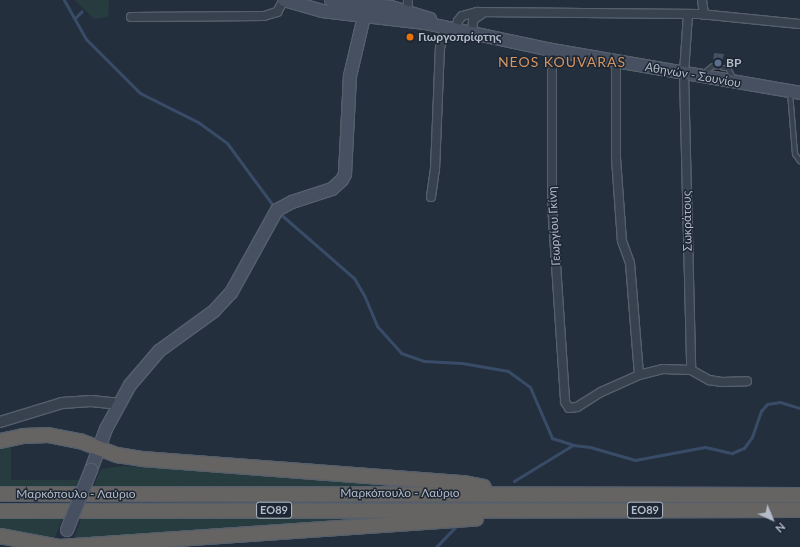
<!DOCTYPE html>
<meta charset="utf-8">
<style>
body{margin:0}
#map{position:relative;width:800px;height:547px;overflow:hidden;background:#242f3e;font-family:Lato,sans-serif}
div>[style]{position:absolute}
.green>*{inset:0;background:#263c3f}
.shadow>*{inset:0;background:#0007}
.stream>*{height:3px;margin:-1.5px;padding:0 1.5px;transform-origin:1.5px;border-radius:1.5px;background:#394c67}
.building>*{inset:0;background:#455162}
.roads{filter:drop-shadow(1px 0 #565f6c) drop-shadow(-1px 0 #565f6c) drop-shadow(0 1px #565f6c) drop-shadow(0 -1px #565f6c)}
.service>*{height:4px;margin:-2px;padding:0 2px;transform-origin:2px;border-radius:2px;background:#38414e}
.minor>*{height:8px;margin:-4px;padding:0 4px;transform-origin:4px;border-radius:4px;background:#38414e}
.tertiary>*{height:10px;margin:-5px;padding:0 5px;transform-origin:5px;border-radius:5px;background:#38414e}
.secondary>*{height:12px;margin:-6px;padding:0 6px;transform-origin:6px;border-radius:6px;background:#465061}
.trunk>*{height:14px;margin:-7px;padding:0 7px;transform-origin:7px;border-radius:7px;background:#656462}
.bridges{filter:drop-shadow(1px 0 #565f6c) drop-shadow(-1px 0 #565f6c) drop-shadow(0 1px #565f6c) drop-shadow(0 -1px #565f6c)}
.secondary-bridge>*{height:12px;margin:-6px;padding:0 6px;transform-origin:6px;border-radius:6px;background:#465061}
.dots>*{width:11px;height:11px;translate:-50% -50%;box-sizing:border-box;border:2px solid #1d2633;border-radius:50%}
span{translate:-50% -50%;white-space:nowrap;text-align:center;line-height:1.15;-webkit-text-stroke:3px #1d2633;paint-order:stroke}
.shield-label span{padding:1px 3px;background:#1d2633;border:1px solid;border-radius:3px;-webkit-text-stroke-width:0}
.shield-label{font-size:11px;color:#b4bcc9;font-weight:700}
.poi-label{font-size:12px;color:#b4bcc9;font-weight:700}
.left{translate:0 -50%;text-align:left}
.street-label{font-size:12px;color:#b4bcc9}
.quarter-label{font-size:14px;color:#d59563;letter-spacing:1px}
.north{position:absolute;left:752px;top:499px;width:40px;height:40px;-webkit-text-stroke:3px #1d2633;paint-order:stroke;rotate:136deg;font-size:11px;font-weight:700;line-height:16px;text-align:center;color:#b4bcc9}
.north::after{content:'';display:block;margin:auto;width:14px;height:18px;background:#b4bcc9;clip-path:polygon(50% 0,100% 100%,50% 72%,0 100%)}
</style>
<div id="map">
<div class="green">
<div style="clip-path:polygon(75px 0,109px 0,108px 17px,94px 19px)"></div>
<div style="clip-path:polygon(11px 444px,11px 480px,80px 480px,78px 486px,0 486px,0 446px)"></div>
<div style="clip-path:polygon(122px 466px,450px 486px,450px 488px,94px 486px,101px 469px)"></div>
<div style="clip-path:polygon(0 514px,64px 514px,54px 540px,0 532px)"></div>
<div style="clip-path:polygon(83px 514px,435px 514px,73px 541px)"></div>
</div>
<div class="shadow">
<div style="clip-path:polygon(723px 55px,721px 71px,716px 71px,715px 70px)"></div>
</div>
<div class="stream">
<div style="left:64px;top:0;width:45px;rotate:60.6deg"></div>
<div style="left:86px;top:39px;width:76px;rotate:45deg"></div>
<div style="left:140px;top:93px;width:65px;rotate:26.6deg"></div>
<div style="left:198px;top:122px;width:36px;rotate:36deg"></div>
<div style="left:227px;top:143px;width:81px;rotate:53.6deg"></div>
<div style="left:76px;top:17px;width:8px;rotate:-45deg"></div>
<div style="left:278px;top:212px;width:101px;rotate:41deg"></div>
<div style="left:354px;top:278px;width:20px;rotate:60deg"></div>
<div style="left:364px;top:295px;width:34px;rotate:67deg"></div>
<div style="left:377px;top:326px;width:36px;rotate:48deg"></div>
<div style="left:401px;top:353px;width:24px;rotate:19deg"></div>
<div style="left:424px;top:361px;width:38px;rotate:3deg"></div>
<div style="left:462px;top:363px;width:47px;rotate:9.9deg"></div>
<div style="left:508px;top:371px;width:27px;rotate:36deg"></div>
<div style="left:530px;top:387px;width:56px;rotate:66.7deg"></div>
<div style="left:552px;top:438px;width:22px;rotate:18deg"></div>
<div style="left:514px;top:481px;width:69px;rotate:-31.4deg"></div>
<div style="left:573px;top:445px;width:17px;rotate:7deg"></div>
<div style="left:590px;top:447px;width:47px;rotate:16.1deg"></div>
<div style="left:635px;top:460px;width:71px;rotate:-10.5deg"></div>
<div style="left:705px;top:447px;width:28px;rotate:13deg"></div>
<div style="left:732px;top:453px;width:13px;rotate:-23deg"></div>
<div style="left:744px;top:448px;width:14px;rotate:-54deg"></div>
<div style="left:752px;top:437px;width:28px;rotate:-71deg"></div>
<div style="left:761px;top:411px;width:9px;rotate:-49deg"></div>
<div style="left:767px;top:404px;width:13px;rotate:-9deg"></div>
<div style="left:780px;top:402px;width:21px;rotate:17deg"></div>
<div style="left:436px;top:547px;width:29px;rotate:-46deg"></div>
</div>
<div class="building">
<div style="clip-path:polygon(714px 53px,724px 54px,720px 70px,714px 70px,716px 66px,713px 63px)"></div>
</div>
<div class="roads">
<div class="service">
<div style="left:723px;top:68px;width:5px"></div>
<div style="left:728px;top:68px;width:11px;rotate:63deg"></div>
<div style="left:703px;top:74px;width:13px;rotate:-39deg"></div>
<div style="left:790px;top:92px;width:62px;rotate:85.4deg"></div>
<div style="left:795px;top:154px;width:9px;rotate:54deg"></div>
</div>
<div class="minor">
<div style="left:702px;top:0;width:15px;rotate:82deg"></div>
<div style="left:688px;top:14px;width:59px;rotate:93.9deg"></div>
<div style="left:684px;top:73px;width:297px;rotate:88.6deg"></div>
<div style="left:407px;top:15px;width:15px;rotate:-86deg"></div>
<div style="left:131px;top:17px;width:133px;rotate:-0.4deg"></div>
<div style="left:264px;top:16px;width:14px;rotate:-17deg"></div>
<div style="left:277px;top:12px;width:14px;rotate:-60deg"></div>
<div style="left:456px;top:31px;width:10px;rotate:-79deg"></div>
<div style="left:458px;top:21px;width:6px;rotate:-51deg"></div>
<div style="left:462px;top:16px;width:16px;rotate:-15deg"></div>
<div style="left:477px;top:12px;width:223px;rotate:0.5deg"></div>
<div style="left:700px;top:14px;width:100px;rotate:5.7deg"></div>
<div style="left:472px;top:35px;width:15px;rotate:-86deg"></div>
<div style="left:473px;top:20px;width:12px;rotate:-35deg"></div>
<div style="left:552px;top:50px;width:154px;rotate:90deg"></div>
<div style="left:552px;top:204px;width:198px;rotate:86.2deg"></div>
<div style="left:565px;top:402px;width:7px;rotate:56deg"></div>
<div style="left:569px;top:408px;width:8px;rotate:-7deg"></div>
<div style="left:577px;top:407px;width:28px;rotate:-32deg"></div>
<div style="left:601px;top:392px;width:42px;rotate:-24.1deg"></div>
<div style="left:639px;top:375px;width:25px;rotate:-14deg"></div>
<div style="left:663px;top:369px;width:28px;rotate:2deg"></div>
<div style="left:691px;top:370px;width:21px;rotate:29deg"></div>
<div style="left:709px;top:380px;width:13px;rotate:9deg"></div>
<div style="left:722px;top:382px;width:25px;rotate:-2deg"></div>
<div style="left:616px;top:61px;width:97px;rotate:90deg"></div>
<div style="left:616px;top:158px;width:83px;rotate:85.9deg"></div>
<div style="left:622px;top:241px;width:23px;rotate:70deg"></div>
<div style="left:630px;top:263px;width:112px;rotate:85.4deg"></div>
<div style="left:431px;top:197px;width:27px;rotate:-82deg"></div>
<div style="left:435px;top:170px;width:122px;rotate:-87.7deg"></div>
<div style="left:440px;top:48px;width:21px;rotate:-76deg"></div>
</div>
<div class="tertiary">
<div style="left:0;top:422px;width:65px;rotate:-17deg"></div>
<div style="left:62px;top:403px;width:29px;rotate:-4deg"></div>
<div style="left:91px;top:401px;width:27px;rotate:6deg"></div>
</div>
<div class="secondary">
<div style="left:284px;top:0;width:40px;rotate:16deg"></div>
<div style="left:322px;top:11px;width:104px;rotate:6.6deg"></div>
<div style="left:425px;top:23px;width:130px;rotate:12deg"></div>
<div style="left:552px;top:50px;width:252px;rotate:9.8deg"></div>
<div style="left:331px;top:0;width:60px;rotate:6.7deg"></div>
<div style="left:391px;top:7px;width:41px;rotate:17.1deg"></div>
<div style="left:91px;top:470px;width:44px;rotate:-69.9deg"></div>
<div style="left:106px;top:429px;width:50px;rotate:-61.4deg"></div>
<div style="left:130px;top:385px;width:45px;rotate:-49.5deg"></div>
<div style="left:159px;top:351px;width:68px;rotate:-36deg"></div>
<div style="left:214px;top:311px;width:25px;rotate:-47deg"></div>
<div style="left:231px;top:293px;width:95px;rotate:-61deg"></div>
<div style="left:277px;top:210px;width:17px;rotate:-28deg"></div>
<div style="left:292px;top:202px;width:42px;rotate:-18deg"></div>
<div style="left:332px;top:189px;width:13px;rotate:-42deg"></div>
<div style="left:342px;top:180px;width:7px;rotate:-63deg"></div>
<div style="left:345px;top:174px;width:98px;rotate:-87.1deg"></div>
<div style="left:350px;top:76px;width:74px;rotate:-76.7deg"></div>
</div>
<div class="trunk">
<div style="left:0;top:441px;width:24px;rotate:-12deg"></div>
<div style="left:23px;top:436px;width:25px;rotate:-2deg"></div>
<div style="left:48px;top:435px;width:33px;rotate:11deg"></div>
<div style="left:80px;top:441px;width:40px;rotate:21deg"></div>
<div style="left:117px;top:455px;width:25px;rotate:9deg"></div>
<div style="left:142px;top:459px;width:323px;rotate:4.3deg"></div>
<div style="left:464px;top:483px;width:20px;rotate:11deg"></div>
<div style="left:0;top:494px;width:800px;rotate:0.07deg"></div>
<div style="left:0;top:511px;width:800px;rotate:-0.07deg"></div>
<div style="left:0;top:536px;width:61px;rotate:10.4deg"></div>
<div style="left:60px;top:547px;width:417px;rotate:-3.9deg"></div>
</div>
</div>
<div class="bridges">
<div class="secondary-bridge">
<div style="left:67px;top:530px;width:65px;rotate:-68.2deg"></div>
</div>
</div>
<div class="dots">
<div style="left:410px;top:37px;background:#e8710a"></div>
<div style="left:718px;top:63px;background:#5c6f8a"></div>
</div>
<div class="shield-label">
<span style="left:274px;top:510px">ΕΟ89</span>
<span style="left:645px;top:510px">ΕΟ89</span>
</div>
<div class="poi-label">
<span class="left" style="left:418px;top:37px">Γιωργοπρίφτης</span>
<span class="left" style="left:726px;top:63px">BP</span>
</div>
<div class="street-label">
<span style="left:693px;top:75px;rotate:10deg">Αθηνών - Σουνίου</span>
<span style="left:687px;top:221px;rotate:-91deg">Σωκράτους</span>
<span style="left:554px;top:226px;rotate:-93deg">Γεωργίου Γκίνη</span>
<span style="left:400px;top:493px">Μαρκόπουλο - Λαύριο</span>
<span style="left:76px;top:494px">Μαρκόπουλο - Λαύριο</span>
</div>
<div class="quarter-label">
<span style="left:562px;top:62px">NEOS KOUVARAS</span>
</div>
<div class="north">N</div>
</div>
